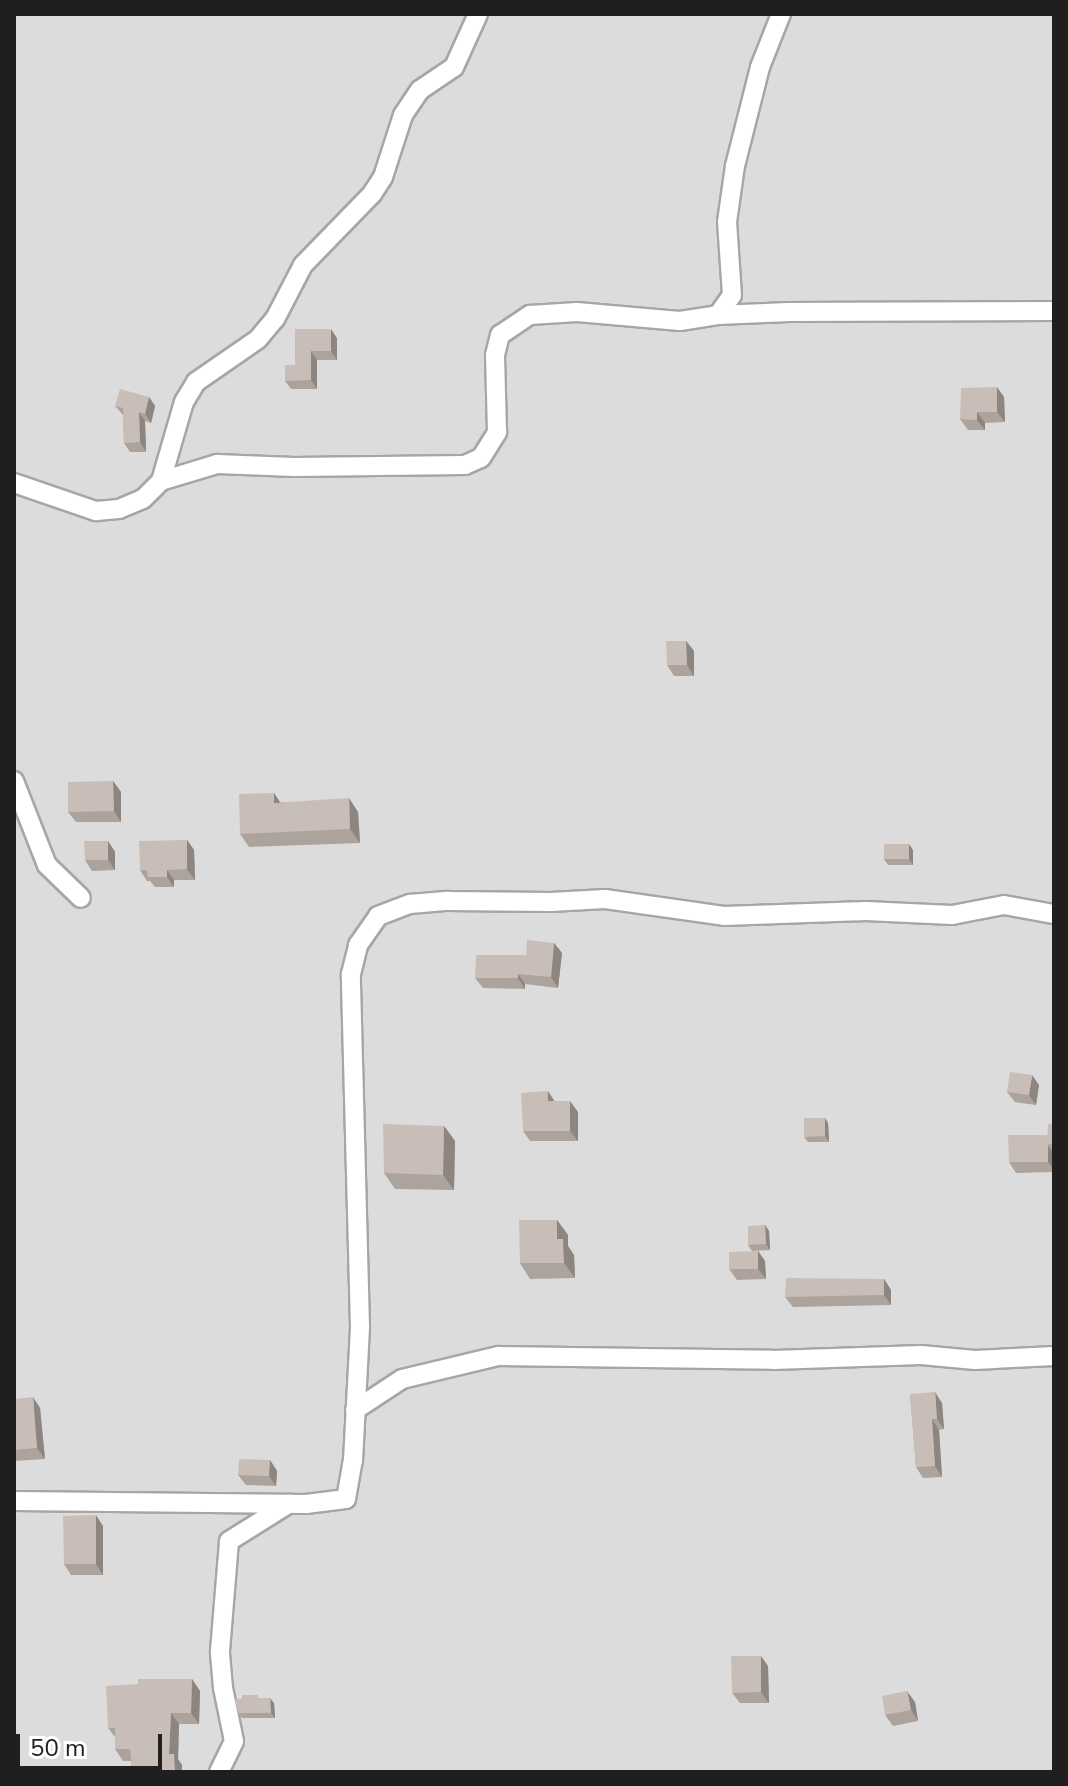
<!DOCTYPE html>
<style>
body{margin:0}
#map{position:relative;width:1068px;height:1786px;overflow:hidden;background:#f0ece4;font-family:"Nunito Sans",sans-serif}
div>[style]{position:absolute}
.residential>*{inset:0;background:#dddcdc}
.roads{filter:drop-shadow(2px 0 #a6a6a6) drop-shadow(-2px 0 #a6a6a6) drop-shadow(0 2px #a6a6a6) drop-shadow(0 -2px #a6a6a6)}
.street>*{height:18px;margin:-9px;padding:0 9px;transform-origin:9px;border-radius:9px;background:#fff}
.wall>*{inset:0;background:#aca39d}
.shaded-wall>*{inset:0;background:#8c8580}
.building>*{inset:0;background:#c8beb7}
span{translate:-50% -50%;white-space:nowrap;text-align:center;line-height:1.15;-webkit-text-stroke:6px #fff;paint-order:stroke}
.frame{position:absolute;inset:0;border:16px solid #1f1f1f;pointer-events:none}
.scale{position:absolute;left:16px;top:1734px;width:146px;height:36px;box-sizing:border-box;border:4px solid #1f1f1f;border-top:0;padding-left:10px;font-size:24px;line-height:28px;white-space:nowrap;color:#1f1f1f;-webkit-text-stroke:6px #fff;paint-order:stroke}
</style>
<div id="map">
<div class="residential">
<div style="clip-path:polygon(14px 14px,1054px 14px,1054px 1772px,14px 1772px)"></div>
</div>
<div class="roads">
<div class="street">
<div style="left:718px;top:315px;width:24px;rotate:-55deg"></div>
<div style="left:732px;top:295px;width:73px;rotate:-93.9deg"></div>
<div style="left:727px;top:222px;width:57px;rotate:-81.9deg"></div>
<div style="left:735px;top:166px;width:102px;rotate:-75.8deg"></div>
<div style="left:760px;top:67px;width:57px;rotate:-68.4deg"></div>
<div style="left:161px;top:481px;width:82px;rotate:-73.8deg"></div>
<div style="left:184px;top:402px;width:23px;rotate:-59deg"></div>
<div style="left:196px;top:382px;width:75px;rotate:-34.7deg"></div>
<div style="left:258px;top:339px;width:26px;rotate:-50deg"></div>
<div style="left:275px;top:319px;width:61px;rotate:-62.6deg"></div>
<div style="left:303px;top:265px;width:99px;rotate:-45.8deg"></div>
<div style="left:372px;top:194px;width:20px;rotate:-57deg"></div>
<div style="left:383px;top:177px;width:65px;rotate:-72.1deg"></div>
<div style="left:403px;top:115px;width:30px;rotate:-56deg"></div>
<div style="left:420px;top:90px;width:41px;rotate:-34.1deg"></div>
<div style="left:454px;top:67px;width:58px;rotate:-65.6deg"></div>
<div style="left:14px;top:483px;width:87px;rotate:18.9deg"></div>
<div style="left:96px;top:511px;width:23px;rotate:-5deg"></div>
<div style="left:119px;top:509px;width:26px;rotate:-23deg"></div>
<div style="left:143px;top:499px;width:25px;rotate:-45deg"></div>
<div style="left:161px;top:481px;width:59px;rotate:-16.9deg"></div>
<div style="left:217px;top:464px;width:77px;rotate:2.2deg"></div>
<div style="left:294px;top:467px;width:171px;rotate:-0.7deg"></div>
<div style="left:465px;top:465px;width:17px;rotate:-24deg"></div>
<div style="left:481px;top:458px;width:31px;rotate:-58deg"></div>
<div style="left:497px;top:432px;width:77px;rotate:-91.5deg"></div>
<div style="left:495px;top:355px;width:21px;rotate:-76deg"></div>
<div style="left:500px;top:335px;width:36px;rotate:-34deg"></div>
<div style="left:530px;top:315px;width:47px;rotate:-3.7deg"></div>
<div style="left:577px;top:312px;width:103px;rotate:5deg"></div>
<div style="left:680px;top:321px;width:38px;rotate:-9deg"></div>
<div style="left:718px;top:315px;width:71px;rotate:-2.4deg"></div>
<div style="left:789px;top:312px;width:265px;rotate:-0.2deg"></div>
<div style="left:14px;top:781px;width:90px;rotate:68.6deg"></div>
<div style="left:47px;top:865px;width:47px;rotate:44.1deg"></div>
<div style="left:355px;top:1410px;width:56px;rotate:-33.4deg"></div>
<div style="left:402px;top:1379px;width:99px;rotate:-13.5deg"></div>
<div style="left:498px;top:1356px;width:275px;rotate:0.8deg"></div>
<div style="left:773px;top:1360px;width:148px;rotate:-1.9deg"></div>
<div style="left:921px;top:1355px;width:54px;rotate:5.3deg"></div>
<div style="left:975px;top:1360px;width:79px;rotate:-2.9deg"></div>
<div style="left:14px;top:1501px;width:292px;rotate:0.6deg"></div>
<div style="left:306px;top:1504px;width:40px;rotate:-7.1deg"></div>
<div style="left:346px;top:1499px;width:39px;rotate:-80deg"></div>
<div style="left:353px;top:1461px;width:134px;rotate:-87deg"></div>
<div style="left:360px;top:1327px;width:353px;rotate:-91.5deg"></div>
<div style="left:351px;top:974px;width:30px;rotate:-76deg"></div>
<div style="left:358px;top:945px;width:35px;rotate:-55deg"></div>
<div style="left:378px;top:916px;width:34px;rotate:-21deg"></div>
<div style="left:410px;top:904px;width:38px;rotate:-5deg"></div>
<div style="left:448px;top:901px;width:103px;rotate:0.6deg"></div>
<div style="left:551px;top:902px;width:54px;rotate:-3.2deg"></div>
<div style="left:605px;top:899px;width:120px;rotate:8.1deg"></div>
<div style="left:724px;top:916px;width:142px;rotate:-2deg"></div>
<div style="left:866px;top:911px;width:86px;rotate:2.7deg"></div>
<div style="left:952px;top:915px;width:53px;rotate:-10.9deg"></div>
<div style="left:1004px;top:905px;width:51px;rotate:10.2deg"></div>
<div style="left:219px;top:1772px;width:34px;rotate:-64deg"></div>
<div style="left:234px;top:1741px;width:54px;rotate:-101.7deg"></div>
<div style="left:223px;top:1688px;width:37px;rotate:-95deg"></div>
<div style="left:220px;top:1651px;width:110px;rotate:-85.3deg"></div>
<div style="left:229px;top:1541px;width:70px;rotate:-32.1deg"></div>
</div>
</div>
<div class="wall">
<div style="clip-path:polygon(295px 329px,337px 338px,337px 360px,317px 360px,317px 389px,291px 389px,285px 381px,295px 365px)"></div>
<div style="clip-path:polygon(149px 397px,155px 406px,151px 423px,145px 421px,146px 452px,130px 452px,124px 443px,123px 415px,115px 406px)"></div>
<div style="clip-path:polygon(1004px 397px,1005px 422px,985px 423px,985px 430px,968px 430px,960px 419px)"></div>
<div style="clip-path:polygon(686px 641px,694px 651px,694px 676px,674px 676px,667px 665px)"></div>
<div style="clip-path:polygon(113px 781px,121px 792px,121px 822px,76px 822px,68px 812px)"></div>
<div style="clip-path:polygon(274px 793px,280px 802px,358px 812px,360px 843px,249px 847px,240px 834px)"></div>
<div style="clip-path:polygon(187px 840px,194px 850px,195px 880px,174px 880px,174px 887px,155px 887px,150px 881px,147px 881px,140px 870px)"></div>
<div style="clip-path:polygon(108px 841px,115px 852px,115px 870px,92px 871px,85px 860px)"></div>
<div style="clip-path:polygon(913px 850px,913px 865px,888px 865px,884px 859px)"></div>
<div style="clip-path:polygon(554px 943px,562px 953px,558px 988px,525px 984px,525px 989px,483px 988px,475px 978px)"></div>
<div style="clip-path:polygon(1039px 1085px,1036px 1105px,1015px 1102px,1007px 1092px)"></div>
<div style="clip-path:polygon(554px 1101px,578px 1112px,578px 1141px,530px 1141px,523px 1131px)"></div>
<div style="clip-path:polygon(825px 1118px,828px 1123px,829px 1142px,808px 1142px,804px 1137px)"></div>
<div style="clip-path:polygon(1054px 1124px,1054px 1172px,1016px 1173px,1009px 1162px,1048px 1135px)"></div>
<div style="clip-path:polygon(444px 1126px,455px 1141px,454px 1190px,395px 1189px,384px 1173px)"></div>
<div style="clip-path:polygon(557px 1220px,568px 1235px,568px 1246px,574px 1255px,575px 1278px,530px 1279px,520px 1263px)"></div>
<div style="clip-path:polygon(765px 1225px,769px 1231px,770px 1250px,752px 1251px,748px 1245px)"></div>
<div style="clip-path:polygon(758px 1251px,765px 1261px,766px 1279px,737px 1280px,729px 1269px)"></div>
<div style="clip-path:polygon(884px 1279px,891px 1290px,891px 1305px,793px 1307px,785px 1297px)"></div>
<div style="clip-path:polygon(910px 1394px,942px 1403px,944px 1429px,939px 1430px,942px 1477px,923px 1478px,916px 1467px)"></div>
<div style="clip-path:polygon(14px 1399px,40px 1408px,45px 1459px,14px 1461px)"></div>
<div style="clip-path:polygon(270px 1460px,277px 1471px,276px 1486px,246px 1485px,238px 1475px)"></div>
<div style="clip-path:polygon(103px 1526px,103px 1575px,71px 1575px,64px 1564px)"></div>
<div style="clip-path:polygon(768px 1666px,769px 1703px,740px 1703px,732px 1693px)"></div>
<div style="clip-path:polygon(192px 1679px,200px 1691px,199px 1724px,179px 1724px,178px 1759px,182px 1765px,182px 1772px,134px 1772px,132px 1769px,131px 1761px,123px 1761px,115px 1749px,115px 1737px,108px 1728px)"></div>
<div style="clip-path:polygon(260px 1698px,274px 1703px,275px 1718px,242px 1718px,238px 1713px)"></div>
<div style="clip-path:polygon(915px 1702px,918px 1721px,893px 1726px,885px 1715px)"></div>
</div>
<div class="shaded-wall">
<div style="clip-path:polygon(331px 329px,337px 338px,337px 360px,331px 351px)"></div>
<div style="clip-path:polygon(311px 351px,317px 360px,317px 389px,311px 380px)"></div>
<div style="clip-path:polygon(997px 387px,1004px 397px,1005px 422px,997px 412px)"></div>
<div style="clip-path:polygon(149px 397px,155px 406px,151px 423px,145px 414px)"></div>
<div style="clip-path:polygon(139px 412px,145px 421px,146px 452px,140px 442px)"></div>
<div style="clip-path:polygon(977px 412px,985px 423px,985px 430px,977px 420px)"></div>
<div style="clip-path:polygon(686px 641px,694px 651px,694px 676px,687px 665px)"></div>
<div style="clip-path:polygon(113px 781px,121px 792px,121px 822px,114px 811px)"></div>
<div style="clip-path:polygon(274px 793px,283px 807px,274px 803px)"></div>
<div style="clip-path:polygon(349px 798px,358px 812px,360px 843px,350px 829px)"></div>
<div style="clip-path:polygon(187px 840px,194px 850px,195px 880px,187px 869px)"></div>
<div style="clip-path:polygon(108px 841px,115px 852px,115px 870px,108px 860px)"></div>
<div style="clip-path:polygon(909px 844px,913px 850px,913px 865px,909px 859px)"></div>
<div style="clip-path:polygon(167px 870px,174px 880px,174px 887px,167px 877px)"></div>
<div style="clip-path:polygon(554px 943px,562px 953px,558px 988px,551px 977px)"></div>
<div style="clip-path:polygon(518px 974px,525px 984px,525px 989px,518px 978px)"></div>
<div style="clip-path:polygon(1032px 1075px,1039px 1085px,1036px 1105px,1029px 1095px)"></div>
<div style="clip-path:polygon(548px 1091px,555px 1102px,548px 1101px)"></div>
<div style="clip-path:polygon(570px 1101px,578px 1112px,578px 1141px,570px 1131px)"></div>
<div style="clip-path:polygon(825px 1118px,828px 1123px,829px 1142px,825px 1136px)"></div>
<div style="clip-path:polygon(444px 1126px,455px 1141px,454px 1190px,443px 1175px)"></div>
<div style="clip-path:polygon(1048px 1146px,1054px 1154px,1054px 1170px,1048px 1162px)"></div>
<div style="clip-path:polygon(557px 1220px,568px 1235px,568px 1246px,574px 1255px,575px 1278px,564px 1263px,557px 1239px)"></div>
<div style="clip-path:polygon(765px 1225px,769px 1231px,770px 1250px,766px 1244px)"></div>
<div style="clip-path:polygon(758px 1251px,765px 1261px,766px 1279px,758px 1269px)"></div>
<div style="clip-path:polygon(884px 1279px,891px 1290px,891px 1305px,884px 1295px)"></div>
<div style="clip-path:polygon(935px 1392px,942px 1403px,944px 1429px,937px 1419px)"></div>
<div style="clip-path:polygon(33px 1397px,40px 1408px,45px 1459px,37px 1448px)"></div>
<div style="clip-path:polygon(932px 1419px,939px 1430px,942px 1477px,935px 1466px)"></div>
<div style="clip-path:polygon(270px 1460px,277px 1471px,276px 1486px,269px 1476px)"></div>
<div style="clip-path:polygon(96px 1515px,103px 1526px,103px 1575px,96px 1564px)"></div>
<div style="clip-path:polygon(761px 1656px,768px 1666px,769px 1703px,761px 1692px)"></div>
<div style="clip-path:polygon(192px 1679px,200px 1691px,199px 1724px,191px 1713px)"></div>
<div style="clip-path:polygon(907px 1691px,915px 1702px,918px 1721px,911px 1710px)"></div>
<div style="clip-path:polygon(270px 1698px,274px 1703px,275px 1718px,271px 1713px)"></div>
<div style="clip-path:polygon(171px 1713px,179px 1724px,178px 1759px,182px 1765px,182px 1772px,176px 1772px,169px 1754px)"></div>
</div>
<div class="building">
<div style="clip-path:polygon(295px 329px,331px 329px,331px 351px,311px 351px,311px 380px,285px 381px,285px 365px,295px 365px)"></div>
<div style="clip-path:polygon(997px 387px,997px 412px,977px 412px,977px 420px,960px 419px,961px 388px)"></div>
<div style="clip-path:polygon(120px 389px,149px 397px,145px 414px,139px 412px,140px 442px,124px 443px,123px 408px,115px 406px)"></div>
<div style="clip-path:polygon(666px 641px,686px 641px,687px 665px,667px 665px)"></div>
<div style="clip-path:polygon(113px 781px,114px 811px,68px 812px,68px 782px)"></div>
<div style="clip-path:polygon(274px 793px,274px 803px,349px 798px,350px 829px,240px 834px,239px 794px)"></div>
<div style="clip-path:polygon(187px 840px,187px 869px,167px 870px,167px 877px,148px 877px,147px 870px,140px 870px,139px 841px)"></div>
<div style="clip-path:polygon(84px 841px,108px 841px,108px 860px,85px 860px)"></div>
<div style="clip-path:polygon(884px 844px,909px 844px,909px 859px,884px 859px)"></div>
<div style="clip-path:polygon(527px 940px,554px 943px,551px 977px,518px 974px,518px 978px,475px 978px,476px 955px,526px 955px)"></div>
<div style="clip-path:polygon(1010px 1072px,1032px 1075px,1029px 1095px,1007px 1092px)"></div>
<div style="clip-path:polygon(548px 1091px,548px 1101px,570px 1101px,570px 1131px,523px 1131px,521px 1093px)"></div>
<div style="clip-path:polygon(804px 1118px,825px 1118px,825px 1136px,804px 1137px)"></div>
<div style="clip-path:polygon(383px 1124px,444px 1126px,443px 1175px,384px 1173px)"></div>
<div style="clip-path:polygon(1048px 1124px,1054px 1124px,1054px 1145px,1047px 1144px)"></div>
<div style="clip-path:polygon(1008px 1135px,1048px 1135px,1048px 1162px,1009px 1162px)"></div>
<div style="clip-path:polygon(519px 1220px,557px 1220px,557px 1239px,563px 1239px,564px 1263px,520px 1263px)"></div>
<div style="clip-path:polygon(765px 1225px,766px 1244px,748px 1245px,748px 1226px)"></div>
<div style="clip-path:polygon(758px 1251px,758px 1269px,729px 1269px,729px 1252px)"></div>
<div style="clip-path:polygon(786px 1278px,884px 1279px,884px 1295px,785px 1297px)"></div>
<div style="clip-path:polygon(935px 1392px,937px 1419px,932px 1419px,935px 1466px,916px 1467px,910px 1394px)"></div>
<div style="clip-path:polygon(33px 1397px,37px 1448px,14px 1450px,14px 1399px)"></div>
<div style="clip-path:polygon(239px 1459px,270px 1460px,269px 1476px,238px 1475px)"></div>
<div style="clip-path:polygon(96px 1515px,96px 1564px,64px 1564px,63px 1516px)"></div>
<div style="clip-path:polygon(731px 1656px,761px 1656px,761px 1692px,732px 1693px)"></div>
<div style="clip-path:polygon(138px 1679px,192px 1679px,191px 1713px,171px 1713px,169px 1754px,174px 1754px,175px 1771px,145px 1772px,145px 1767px,132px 1769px,130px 1749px,115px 1749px,115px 1728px,108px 1728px,106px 1686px,138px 1684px)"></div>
<div style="clip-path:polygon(907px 1691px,911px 1710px,885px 1715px,882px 1696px)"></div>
<div style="clip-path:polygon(242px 1695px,258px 1695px,258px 1698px,270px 1698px,271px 1713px,238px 1713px,235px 1699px,242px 1699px)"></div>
</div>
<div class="frame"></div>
<div class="scale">50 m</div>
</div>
